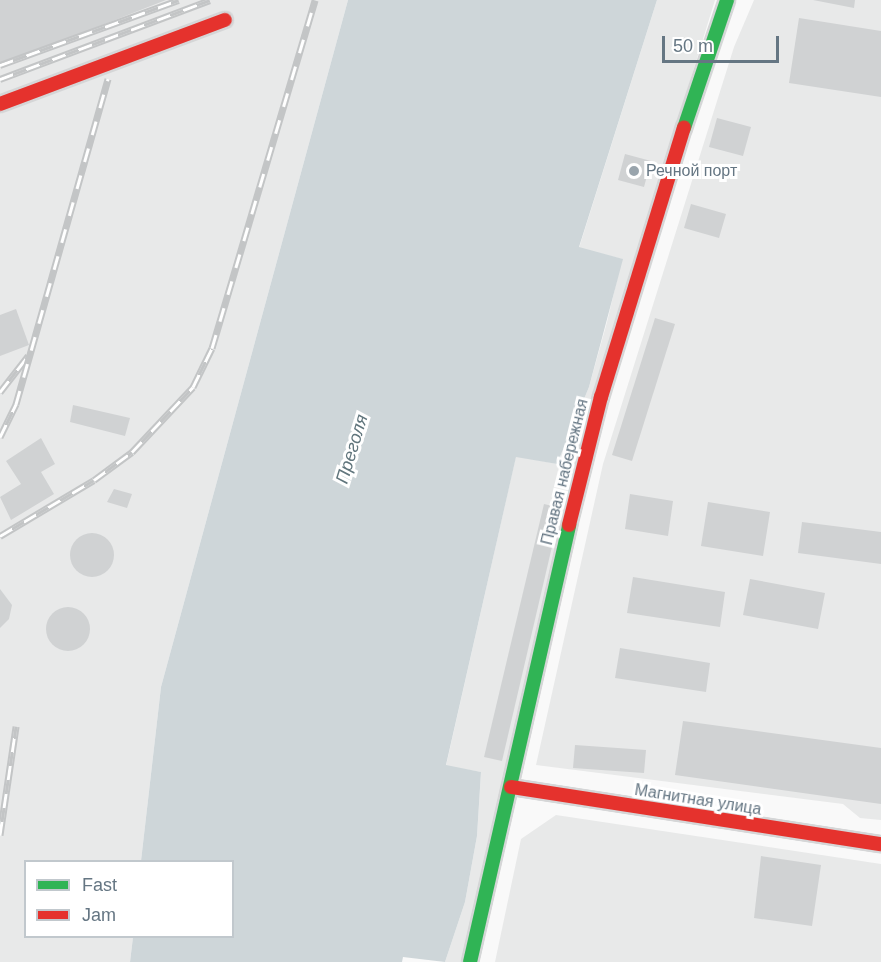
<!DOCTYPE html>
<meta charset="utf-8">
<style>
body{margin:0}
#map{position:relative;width:881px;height:962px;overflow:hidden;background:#f9f9f9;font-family:Helvetica,sans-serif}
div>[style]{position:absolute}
.built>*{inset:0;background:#e8e9e9}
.water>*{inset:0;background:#ced6d9}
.building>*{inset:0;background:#d0d2d3}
.round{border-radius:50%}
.roads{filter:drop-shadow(2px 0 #d5d6d7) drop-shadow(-2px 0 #d5d6d7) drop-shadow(0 2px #d5d6d7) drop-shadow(0 -2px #d5d6d7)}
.fast>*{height:14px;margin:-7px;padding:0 7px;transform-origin:7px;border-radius:7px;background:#30b455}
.jam>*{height:14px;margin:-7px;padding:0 7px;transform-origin:7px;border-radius:7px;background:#e5322d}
.rail>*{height:7px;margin-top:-3.5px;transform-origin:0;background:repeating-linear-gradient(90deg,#fff 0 14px,#c3c5c6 0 28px);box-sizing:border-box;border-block:2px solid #c3c5c6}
.dots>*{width:16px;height:16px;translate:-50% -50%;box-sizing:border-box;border:3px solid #fff;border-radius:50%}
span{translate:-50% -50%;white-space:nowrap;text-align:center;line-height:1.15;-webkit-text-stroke:6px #fff;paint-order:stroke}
.poi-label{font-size:16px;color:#657683}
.left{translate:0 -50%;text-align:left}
.street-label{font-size:16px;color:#657683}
.water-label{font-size:18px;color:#60757c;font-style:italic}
.legend{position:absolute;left:24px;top:860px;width:210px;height:78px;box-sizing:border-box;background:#fff;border:2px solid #c1c8cd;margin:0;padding:8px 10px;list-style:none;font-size:18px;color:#657683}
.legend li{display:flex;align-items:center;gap:12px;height:30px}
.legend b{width:30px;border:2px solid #c1c8cd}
.scale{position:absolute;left:662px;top:36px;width:117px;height:27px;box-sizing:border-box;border:3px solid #657683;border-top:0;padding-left:8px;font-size:18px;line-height:21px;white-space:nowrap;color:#657683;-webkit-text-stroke:4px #fff;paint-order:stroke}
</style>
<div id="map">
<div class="built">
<div style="clip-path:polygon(0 0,348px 0,161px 687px,141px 861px,26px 862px,26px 936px,133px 937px,130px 962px,0 962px)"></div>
<div style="clip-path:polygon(657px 0,715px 0,634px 263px,461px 962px,445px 962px,465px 902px,477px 836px,481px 772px,446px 766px,516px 456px,557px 464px,589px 387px,607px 322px,622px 259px,579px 248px)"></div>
<div style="clip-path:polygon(754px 0,881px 0,881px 820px,860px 818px,843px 804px,536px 765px,603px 464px,734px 47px)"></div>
<div style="clip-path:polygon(556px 815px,881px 864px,881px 962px,495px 962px,521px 839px)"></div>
</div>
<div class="water">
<div style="clip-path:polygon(348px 0,657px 0,579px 247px,623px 259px,589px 387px,557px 464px,516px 457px,446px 765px,481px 772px,477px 836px,465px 902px,445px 962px,403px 957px,402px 962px,130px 962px,133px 937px,232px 936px,232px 862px,141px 861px,161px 687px)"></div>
</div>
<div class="building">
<div style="clip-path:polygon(0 0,166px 0,0 65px)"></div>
<div style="clip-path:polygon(813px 0,855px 0,854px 8px)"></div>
<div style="clip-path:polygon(799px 18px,881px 31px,881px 97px,789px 83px)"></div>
<div style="clip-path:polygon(717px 118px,751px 127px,743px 156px,709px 147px)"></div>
<div style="clip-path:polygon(625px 154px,651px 161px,644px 187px,618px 180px)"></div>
<div style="clip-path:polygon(691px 204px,726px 214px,719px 238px,684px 228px)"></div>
<div style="clip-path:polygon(16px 309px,29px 345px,0 356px,0 315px)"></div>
<div style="clip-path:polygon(655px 318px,675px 324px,632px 461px,612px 455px)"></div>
<div style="clip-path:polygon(73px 405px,130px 418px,125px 436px,70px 422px)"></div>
<div style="clip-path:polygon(41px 438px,55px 464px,41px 472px,54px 494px,11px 520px,0 497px,21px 484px,6px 461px)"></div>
<div style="clip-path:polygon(114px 489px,132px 494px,127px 508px,107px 502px)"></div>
<div style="clip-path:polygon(630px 494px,673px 501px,668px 536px,625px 529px)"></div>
<div style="clip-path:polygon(708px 502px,770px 512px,763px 556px,701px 546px)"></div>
<div style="clip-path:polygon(544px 504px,561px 508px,502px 761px,484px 757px)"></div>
<div style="clip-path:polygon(802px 522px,881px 532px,881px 564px,798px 553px)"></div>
<div class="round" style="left:70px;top:533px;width:44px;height:44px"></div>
<div style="clip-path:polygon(633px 577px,725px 592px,720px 627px,627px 613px)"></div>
<div style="clip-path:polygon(750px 579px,825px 593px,818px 629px,743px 615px)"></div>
<div style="clip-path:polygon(0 589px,12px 605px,9px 619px,0 628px)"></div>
<div class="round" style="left:46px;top:607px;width:44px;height:44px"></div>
<div style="clip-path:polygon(620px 648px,710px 663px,706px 692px,615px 678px)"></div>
<div style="clip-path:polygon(683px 721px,881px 748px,881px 804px,675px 775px)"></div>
<div style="clip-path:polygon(575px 745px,646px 750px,644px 773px,573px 768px)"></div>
<div style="clip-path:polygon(761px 856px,821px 865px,812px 926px,754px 918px)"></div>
</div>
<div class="roads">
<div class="fast">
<div style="left:684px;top:128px;width:135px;rotate:-71.4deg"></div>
<div style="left:470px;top:962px;width:448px;rotate:-77.2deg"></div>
</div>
<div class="jam">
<div style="left:0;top:104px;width:240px;rotate:-20.5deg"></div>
<div style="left:569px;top:525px;width:132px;rotate:-76deg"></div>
<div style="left:601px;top:397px;width:282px;rotate:-72.9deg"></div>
<div style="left:511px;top:787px;width:374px;rotate:8.8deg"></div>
</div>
</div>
<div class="rail">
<div style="left:0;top:65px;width:190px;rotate:-20deg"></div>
<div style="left:0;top:79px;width:224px;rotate:-20.6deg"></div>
<div style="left:0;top:392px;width:46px;rotate:-52.1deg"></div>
<div style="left:0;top:437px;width:37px;rotate:-64deg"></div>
<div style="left:16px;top:404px;width:338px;rotate:-74.2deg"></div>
<div style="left:0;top:536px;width:109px;rotate:-30.8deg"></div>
<div style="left:94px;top:480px;width:47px;rotate:-36.4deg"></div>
<div style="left:132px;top:452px;width:89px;rotate:-46.8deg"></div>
<div style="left:193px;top:387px;width:43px;rotate:-64deg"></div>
<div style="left:212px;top:348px;width:363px;rotate:-73.5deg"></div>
<div style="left:0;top:835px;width:110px;rotate:-81.6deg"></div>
</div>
<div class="dots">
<div style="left:634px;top:171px;background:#99a4ac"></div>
</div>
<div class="poi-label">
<span class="left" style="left:646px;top:171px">Речной порт</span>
</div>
<div class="street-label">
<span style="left:565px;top:472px;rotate:-76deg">Правая набережная</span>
<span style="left:698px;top:800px;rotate:9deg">Магнитная улица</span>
</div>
<div class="water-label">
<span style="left:352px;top:449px;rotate:-73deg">Преголя</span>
</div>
<ul class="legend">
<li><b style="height:8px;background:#30b455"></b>Fast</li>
<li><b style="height:8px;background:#e5322d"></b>Jam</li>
</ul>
<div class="scale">50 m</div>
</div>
